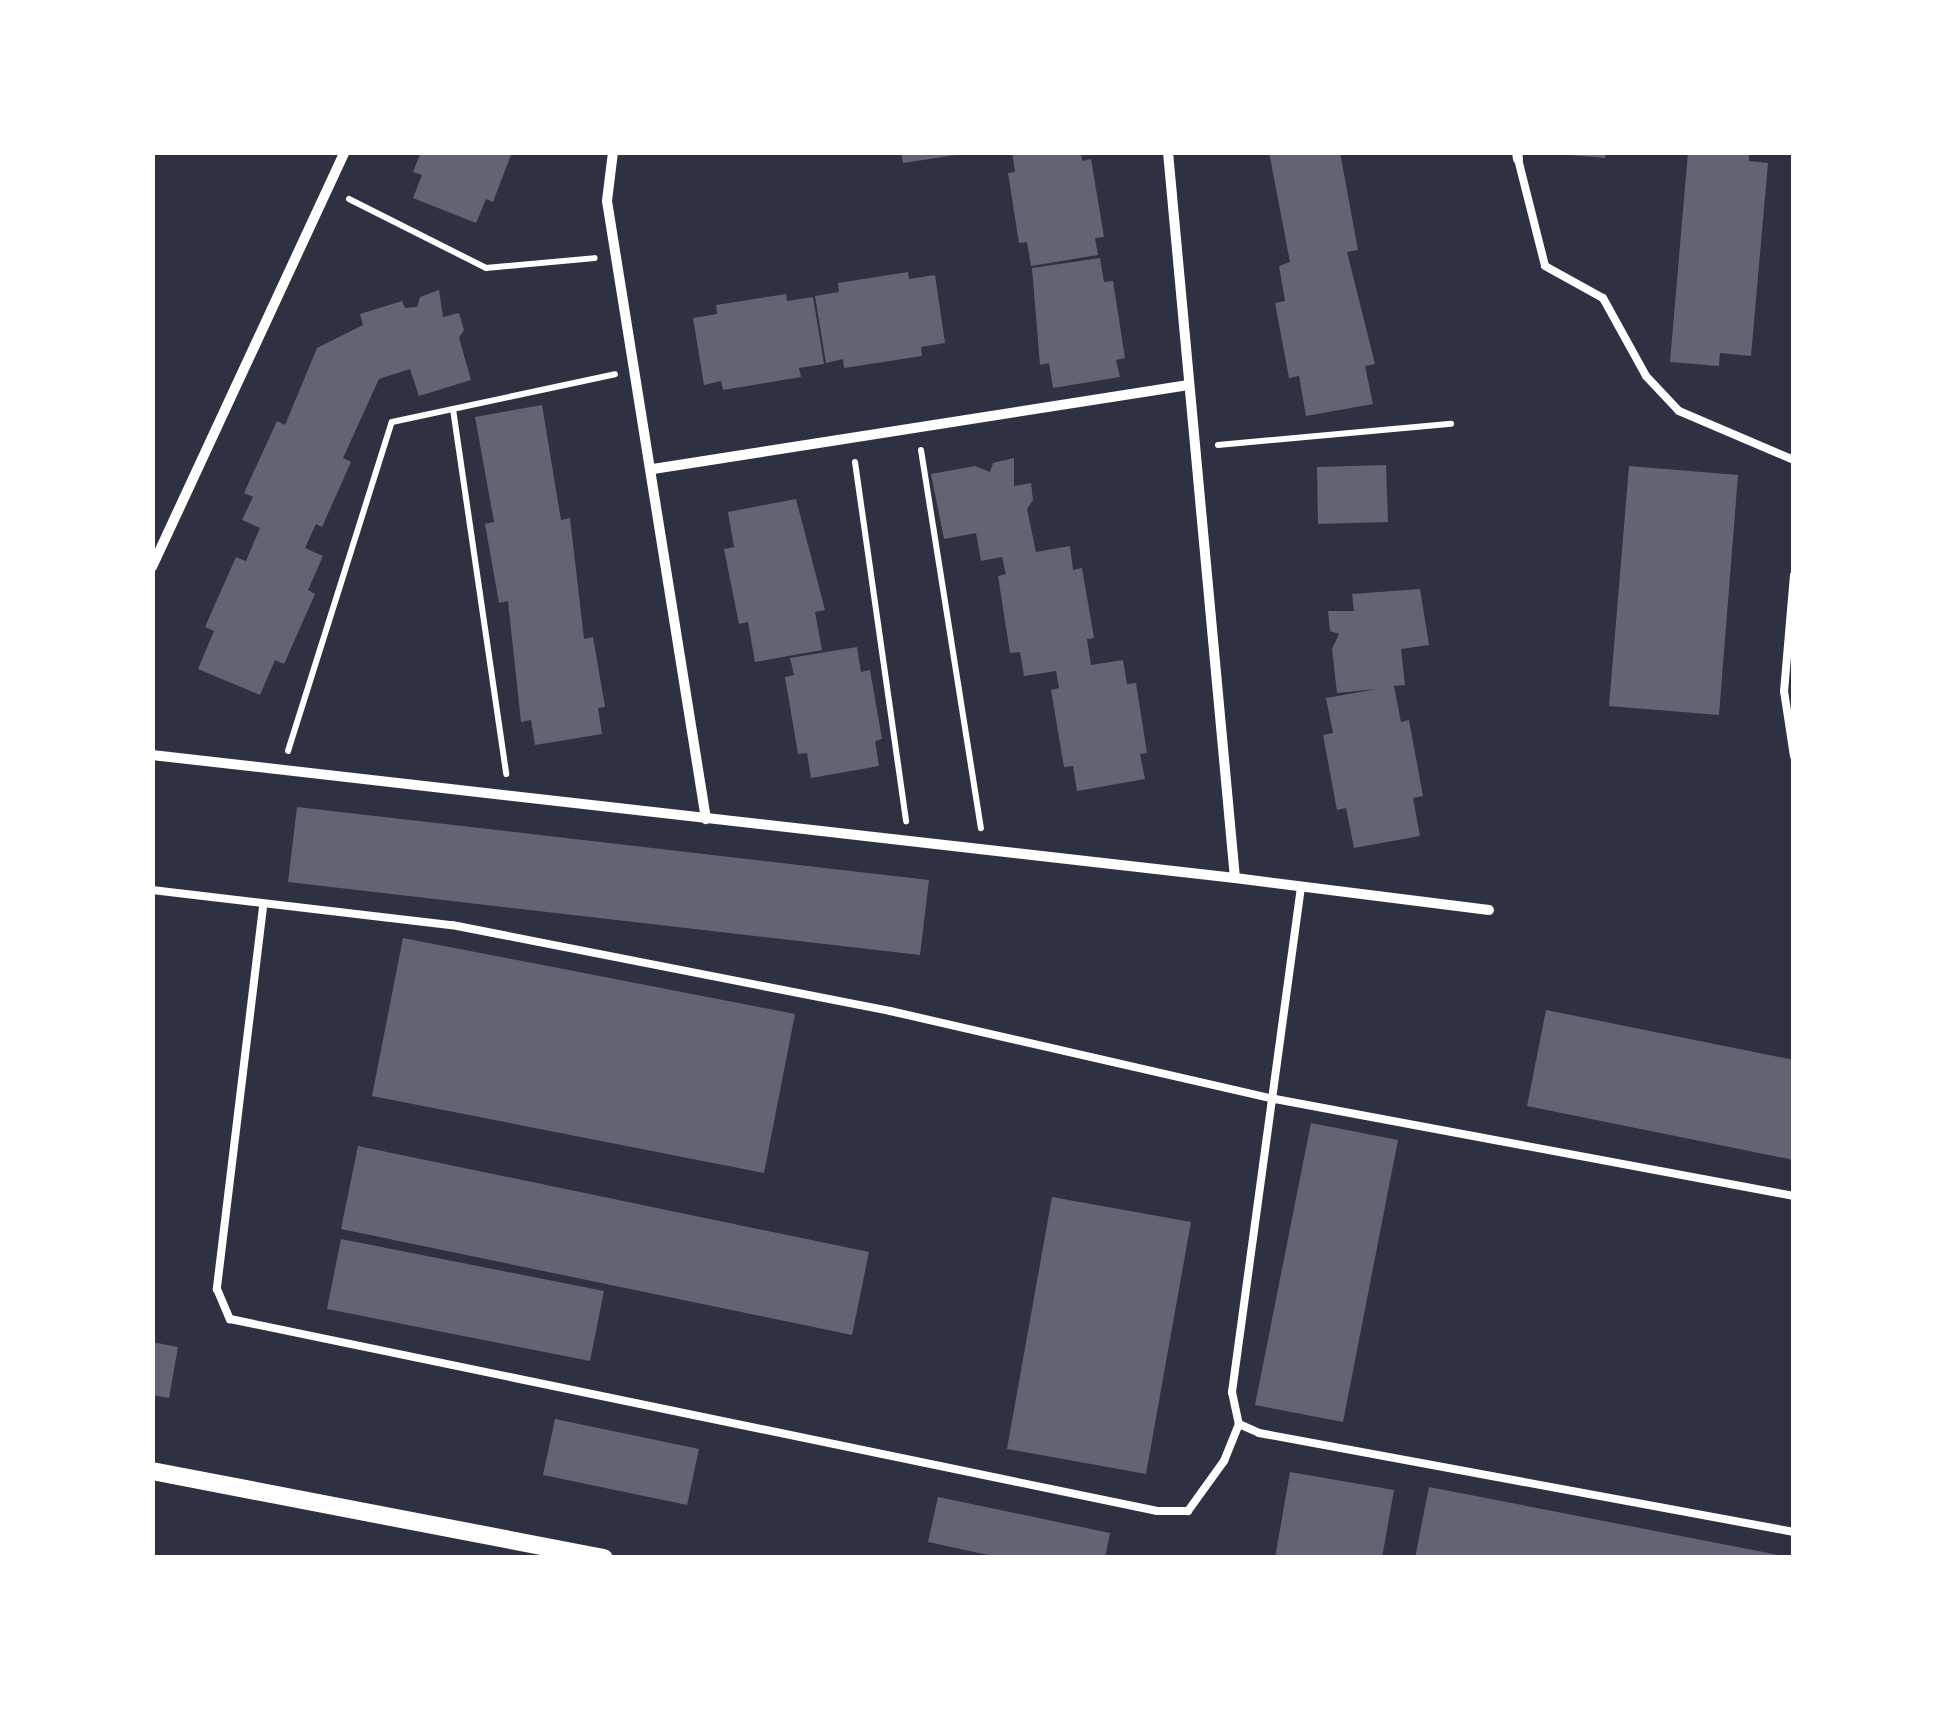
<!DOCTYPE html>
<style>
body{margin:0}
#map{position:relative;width:1946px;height:1710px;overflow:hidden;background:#2d3142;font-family:"Roboto Condensed",sans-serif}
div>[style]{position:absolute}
.building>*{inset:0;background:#626471}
.path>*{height:6px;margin:-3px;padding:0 3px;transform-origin:3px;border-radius:3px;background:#fff}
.service>*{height:8px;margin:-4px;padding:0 4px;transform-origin:4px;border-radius:4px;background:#fff}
.minor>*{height:10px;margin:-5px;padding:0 5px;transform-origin:5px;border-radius:5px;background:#fff}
.tertiary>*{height:18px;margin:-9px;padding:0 9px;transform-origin:9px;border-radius:9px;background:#fff}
span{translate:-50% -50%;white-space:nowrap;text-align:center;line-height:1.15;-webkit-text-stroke:8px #fff;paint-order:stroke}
.frame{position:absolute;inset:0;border:155px solid #fff;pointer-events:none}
</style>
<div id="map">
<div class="building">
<div style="clip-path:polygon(421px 152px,512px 152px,493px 202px,486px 199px,476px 223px,413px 198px,422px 175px,413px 172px)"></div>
<div style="clip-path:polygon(901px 152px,956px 152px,956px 155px,903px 163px)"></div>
<div style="clip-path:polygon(1012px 152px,1081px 152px,1082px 161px,1091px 159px,1104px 237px,1095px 238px,1098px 255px,1031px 266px,1027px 242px,1019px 243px,1008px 173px,1015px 172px)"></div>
<div style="clip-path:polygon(1269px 152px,1340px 152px,1358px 250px,1347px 252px,1375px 364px,1365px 366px,1373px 404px,1306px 416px,1299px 376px,1289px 378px,1275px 303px,1285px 301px,1279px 266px,1290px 262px)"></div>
<div style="clip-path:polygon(1570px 152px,1605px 152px,1605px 158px,1570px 155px)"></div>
<div style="clip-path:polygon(1688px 152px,1749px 152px,1749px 161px,1768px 163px,1751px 356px,1720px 353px,1719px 366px,1670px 362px)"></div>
<div style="clip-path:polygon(1100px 258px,1104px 282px,1113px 281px,1125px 358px,1116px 360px,1120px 377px,1053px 388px,1049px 363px,1040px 365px,1032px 268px)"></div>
<div style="clip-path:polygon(908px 272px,909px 279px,935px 275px,945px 343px,921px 347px,922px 356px,844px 368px,843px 359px,826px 363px,815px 296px,839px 292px,838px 283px)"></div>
<div style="clip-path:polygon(439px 290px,443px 317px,459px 313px,464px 330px,459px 338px,471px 380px,419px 396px,410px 369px,379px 379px,343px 458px,351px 462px,322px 527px,316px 524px,305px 548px,323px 556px,308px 590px,315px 594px,284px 664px,275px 660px,260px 695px,198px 669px,214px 631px,205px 627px,236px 557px,246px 561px,260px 528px,242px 520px,253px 497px,244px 493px,277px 421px,285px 425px,317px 348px,363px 325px,360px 314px,402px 301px,405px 308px,417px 307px,420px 297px)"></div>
<div style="clip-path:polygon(786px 294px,787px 301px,813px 297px,824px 364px,799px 368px,801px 377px,723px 390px,721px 381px,704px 385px,693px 318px,717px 314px,716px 305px)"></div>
<div style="clip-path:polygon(542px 405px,561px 520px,570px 518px,584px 639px,593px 637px,605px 707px,598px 708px,602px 734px,535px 745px,531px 720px,521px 722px,508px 601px,499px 603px,485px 524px,494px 522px,475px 417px)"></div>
<div style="clip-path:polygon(1014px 458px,1014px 486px,1031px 483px,1033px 500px,1027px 509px,1036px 552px,1070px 546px,1073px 570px,1082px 568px,1094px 638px,1087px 639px,1091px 665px,1123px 660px,1127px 684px,1136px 683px,1147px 753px,1140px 754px,1145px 779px,1077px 791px,1073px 766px,1064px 767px,1051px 690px,1059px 688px,1056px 671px,1024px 676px,1020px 652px,1010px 653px,998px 576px,1006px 574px,1002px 557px,981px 561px,976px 533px,944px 539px,931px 474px,975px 466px,990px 472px,993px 463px)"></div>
<div style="clip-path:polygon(1386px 465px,1388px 522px,1318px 524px,1317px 467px)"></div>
<div style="clip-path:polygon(1629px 466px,1738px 475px,1719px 715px,1609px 706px)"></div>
<div style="clip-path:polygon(796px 499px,825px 610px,815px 612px,822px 650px,755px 662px,748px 622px,739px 624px,724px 549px,734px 547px,728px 512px)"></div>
<div style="clip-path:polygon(1420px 589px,1429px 645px,1401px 649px,1405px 685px,1394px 686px,1401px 722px,1409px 720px,1423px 796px,1413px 798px,1420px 836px,1354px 848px,1346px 808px,1337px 810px,1323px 735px,1333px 733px,1326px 698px,1377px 689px,1337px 693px,1332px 649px,1339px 634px,1330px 631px,1328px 611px,1354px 611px,1352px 594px)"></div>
<div style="clip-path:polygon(857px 647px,861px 672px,870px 670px,882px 739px,875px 741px,879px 766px,811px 778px,807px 753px,798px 754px,785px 677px,794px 675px,790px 658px)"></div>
<div style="clip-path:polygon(297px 807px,929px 880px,920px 955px,288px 882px)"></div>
<div style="clip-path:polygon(403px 938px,795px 1014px,764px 1173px,372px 1096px)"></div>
<div style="clip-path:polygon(1546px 1010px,1794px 1060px,1794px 1160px,1527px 1106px)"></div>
<div style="clip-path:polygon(1311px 1123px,1398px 1140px,1343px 1422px,1255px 1405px)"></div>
<div style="clip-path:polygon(358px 1146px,869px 1252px,852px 1335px,341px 1229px)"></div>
<div style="clip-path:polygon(1052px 1197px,1191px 1222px,1146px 1474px,1007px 1449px)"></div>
<div style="clip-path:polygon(341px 1239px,604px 1291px,590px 1361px,327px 1309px)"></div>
<div style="clip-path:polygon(152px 1342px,178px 1347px,169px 1398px,152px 1395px)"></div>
<div style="clip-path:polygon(555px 1419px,699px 1449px,687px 1505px,543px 1475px)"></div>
<div style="clip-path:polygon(1290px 1472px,1394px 1490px,1382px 1558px,1275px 1558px)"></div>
<div style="clip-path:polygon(1429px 1487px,1784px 1556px,1784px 1558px,1415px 1558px)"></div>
<div style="clip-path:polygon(938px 1497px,1110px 1533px,1105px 1558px,1002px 1558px,928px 1542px)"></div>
</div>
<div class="path">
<div style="left:349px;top:199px;width:153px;rotate:26.7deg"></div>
<div style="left:486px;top:268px;width:109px;rotate:-5.2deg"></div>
<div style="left:453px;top:409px;width:369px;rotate:81.7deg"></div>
<div style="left:1218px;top:445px;width:234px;rotate:-5.2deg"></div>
<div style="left:921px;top:450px;width:383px;rotate:81deg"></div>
<div style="left:855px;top:462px;width:363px;rotate:81.9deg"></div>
<div style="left:288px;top:751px;width:345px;rotate:-72.5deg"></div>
<div style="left:392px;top:422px;width:228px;rotate:-12.1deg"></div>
</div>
<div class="service">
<div style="left:1518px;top:159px;width:110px;rotate:75.8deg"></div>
<div style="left:1545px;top:266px;width:66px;rotate:28.9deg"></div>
<div style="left:1603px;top:298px;width:89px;rotate:61.1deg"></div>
<div style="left:1646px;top:376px;width:48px;rotate:46.7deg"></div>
<div style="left:1679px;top:411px;width:125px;rotate:23.1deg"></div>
<div style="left:1794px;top:575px;width:116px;rotate:94.9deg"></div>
<div style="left:1784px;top:691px;width:66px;rotate:81.3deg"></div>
<div style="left:1301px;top:887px;width:510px;rotate:97.78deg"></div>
<div style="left:1232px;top:1392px;width:33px;rotate:78deg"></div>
<div style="left:1239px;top:1424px;width:22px;rotate:24deg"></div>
<div style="left:1259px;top:1433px;width:544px;rotate:10.48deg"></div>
<div style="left:152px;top:890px;width:302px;rotate:6.7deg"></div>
<div style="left:452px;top:925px;width:446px;rotate:11.1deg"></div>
<div style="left:890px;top:1011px;width:395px;rotate:12.9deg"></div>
<div style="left:1275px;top:1099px;width:528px;rotate:10.59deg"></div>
<div style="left:263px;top:907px;width:385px;rotate:96.9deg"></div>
<div style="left:217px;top:1289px;width:33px;rotate:67deg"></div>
<div style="left:230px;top:1319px;width:947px;rotate:11.7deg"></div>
<div style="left:1157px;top:1511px;width:31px"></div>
<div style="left:1188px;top:1511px;width:62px;rotate:-54.2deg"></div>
<div style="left:1224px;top:1461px;width:40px;rotate:-68deg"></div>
</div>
<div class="minor">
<div style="left:613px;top:152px;width:49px;rotate:97deg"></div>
<div style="left:607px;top:201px;width:626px;rotate:80.9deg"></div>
<div style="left:1168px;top:152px;width:729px;rotate:84.73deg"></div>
<div style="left:1235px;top:878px;width:256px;rotate:7.2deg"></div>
<div style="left:1517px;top:152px;width:7px;rotate:82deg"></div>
<div style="left:653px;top:469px;width:542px;rotate:-8.92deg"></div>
<div style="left:152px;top:567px;width:458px;rotate:-65.1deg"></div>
<div style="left:152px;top:755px;width:1090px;rotate:6.48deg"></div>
</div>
<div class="tertiary">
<div style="left:152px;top:1471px;width:460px;rotate:10.9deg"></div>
</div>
<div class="frame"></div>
</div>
